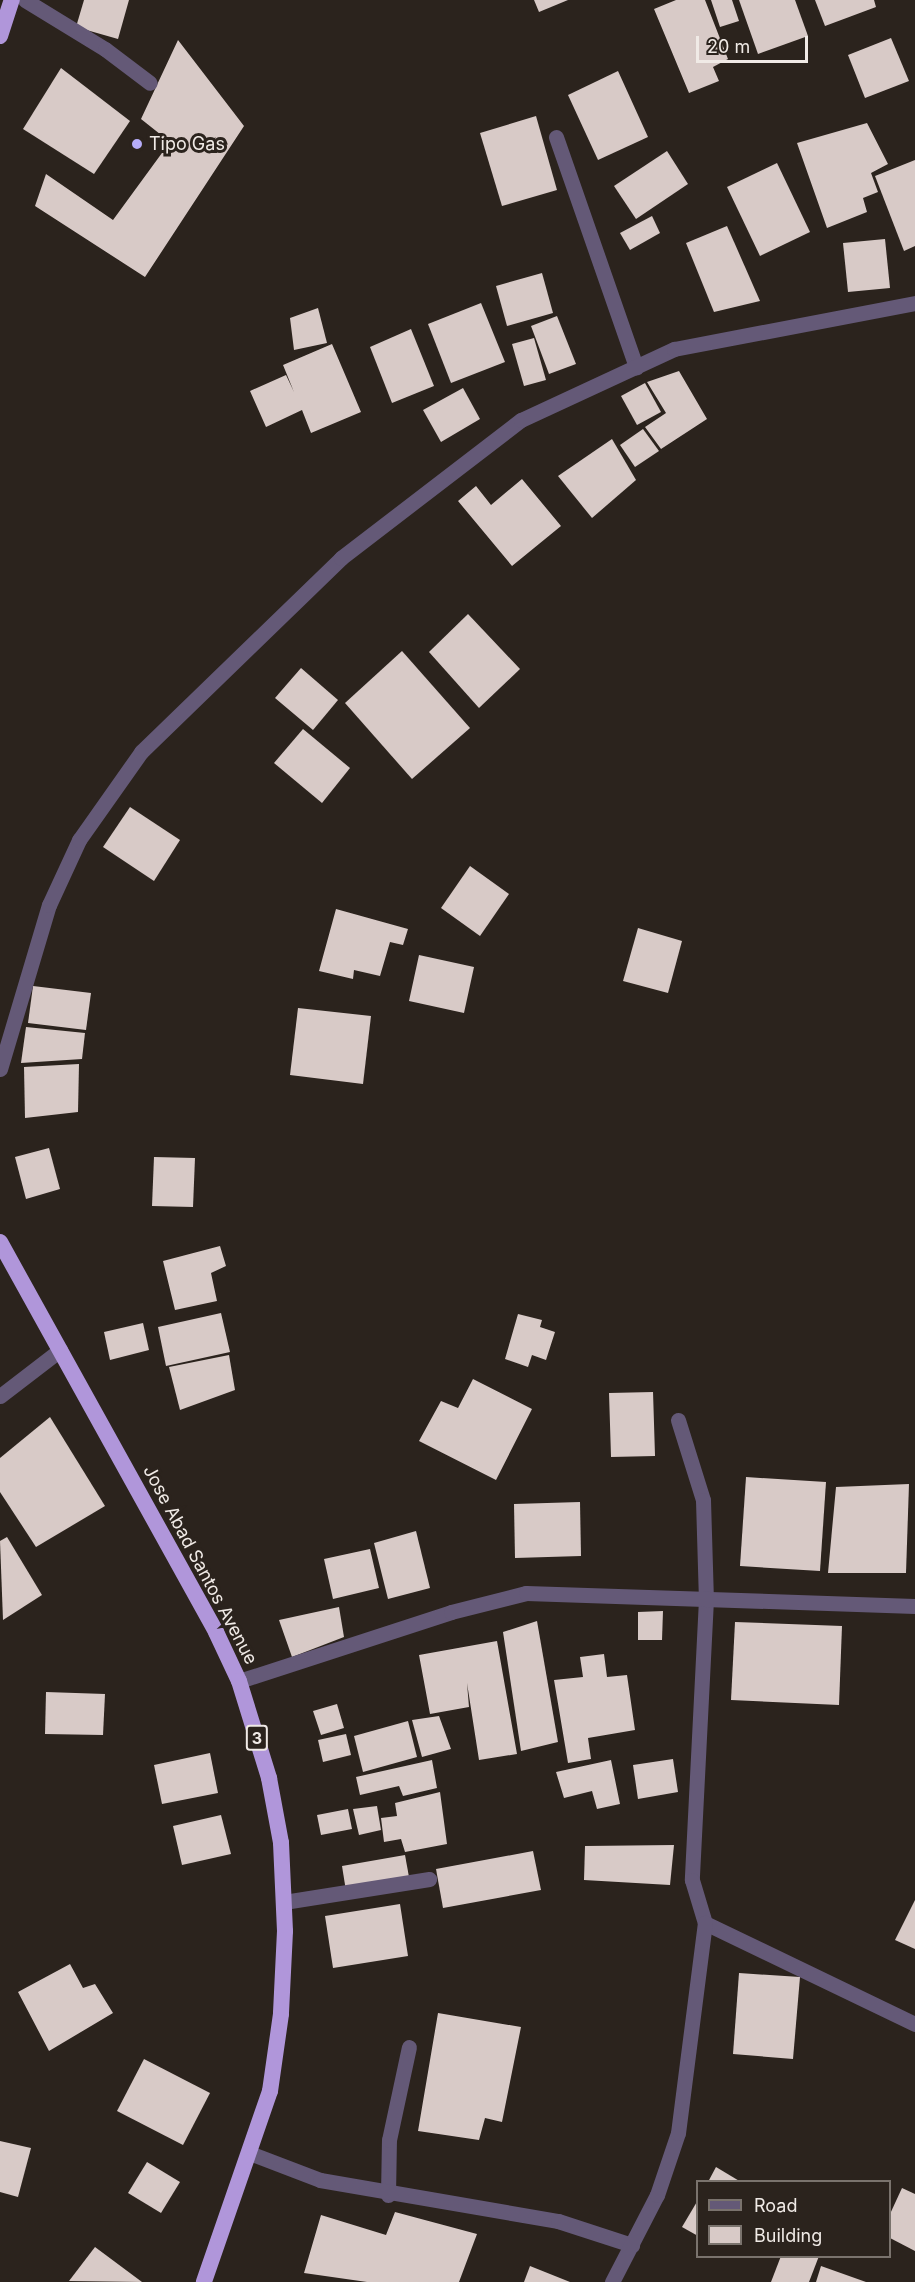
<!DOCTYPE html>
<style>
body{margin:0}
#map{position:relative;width:915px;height:2282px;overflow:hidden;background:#2b231d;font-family:Inter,sans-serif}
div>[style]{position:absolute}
.building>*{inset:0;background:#d8cac7}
.service>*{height:15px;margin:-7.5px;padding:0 7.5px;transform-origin:7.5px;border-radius:7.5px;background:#645977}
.minor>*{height:15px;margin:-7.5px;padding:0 7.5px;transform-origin:7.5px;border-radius:7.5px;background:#645977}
.trunk>*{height:16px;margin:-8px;padding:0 8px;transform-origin:8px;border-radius:8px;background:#b096da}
.dots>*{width:16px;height:16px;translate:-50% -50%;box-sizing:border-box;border:3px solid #2b231d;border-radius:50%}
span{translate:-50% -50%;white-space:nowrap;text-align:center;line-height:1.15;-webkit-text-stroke:6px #2b231d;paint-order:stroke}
.shield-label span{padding:2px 4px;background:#2b231d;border:2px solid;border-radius:4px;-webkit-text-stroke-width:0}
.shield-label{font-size:16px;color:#f0eae6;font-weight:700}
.poi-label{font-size:18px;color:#f0eae6}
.left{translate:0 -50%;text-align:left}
.street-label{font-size:18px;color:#f0eae6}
.legend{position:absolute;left:696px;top:2180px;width:195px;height:78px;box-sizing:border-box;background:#2b231d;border:2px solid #7a736d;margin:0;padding:8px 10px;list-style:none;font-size:18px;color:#f0eae6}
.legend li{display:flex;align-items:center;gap:12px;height:30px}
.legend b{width:30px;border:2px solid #7a736d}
.scale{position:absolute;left:696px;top:36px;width:112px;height:27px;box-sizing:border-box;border:3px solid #f0eae6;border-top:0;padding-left:8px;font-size:18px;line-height:21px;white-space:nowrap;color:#f0eae6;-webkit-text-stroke:4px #2b231d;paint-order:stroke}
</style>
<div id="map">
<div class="building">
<div style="clip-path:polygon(84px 0,129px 0,118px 39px,76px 27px)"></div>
<div style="clip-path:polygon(534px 0,568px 0,539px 12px)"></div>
<div style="clip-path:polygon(676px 0,705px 0,728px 59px,713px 67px,719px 81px,689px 93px,654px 9px)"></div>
<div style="clip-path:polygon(711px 0,732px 0,739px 21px,720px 27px)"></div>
<div style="clip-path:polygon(739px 0,795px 0,808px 36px,758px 54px)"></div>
<div style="clip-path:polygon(815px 0,874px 0,876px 7px,825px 26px)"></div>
<div style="clip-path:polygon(891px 38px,909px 81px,865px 98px,848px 55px)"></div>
<div style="clip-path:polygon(178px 40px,244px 126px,145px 277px,35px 206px,46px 174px,113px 220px,170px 142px,141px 119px)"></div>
<div style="clip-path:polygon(61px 68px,130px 121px,94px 174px,23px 129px)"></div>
<div style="clip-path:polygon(618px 71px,648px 137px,598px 160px,568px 95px)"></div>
<div style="clip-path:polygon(536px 116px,557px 190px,502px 206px,480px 133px)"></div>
<div style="clip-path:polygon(867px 123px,888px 164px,871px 173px,878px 192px,863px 198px,867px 212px,827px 228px,797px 143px)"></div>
<div style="clip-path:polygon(667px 151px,688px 184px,636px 219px,614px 186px)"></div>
<div style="clip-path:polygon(915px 160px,915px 246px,904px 251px,875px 176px)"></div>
<div style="clip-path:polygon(777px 163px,810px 232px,760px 256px,727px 187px)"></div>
<div style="clip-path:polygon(652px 216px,660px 233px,630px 250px,620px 233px)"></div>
<div style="clip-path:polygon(727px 226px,760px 301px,714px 312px,686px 243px)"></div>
<div style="clip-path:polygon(885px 239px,890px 288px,848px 292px,843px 243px)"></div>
<div style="clip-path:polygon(542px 273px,553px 313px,507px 326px,496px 286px)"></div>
<div style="clip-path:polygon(481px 303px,505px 362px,451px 383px,428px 324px)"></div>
<div style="clip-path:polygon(318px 308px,327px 343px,294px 350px,290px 318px)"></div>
<div style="clip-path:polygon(557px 316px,576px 364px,549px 374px,531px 326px)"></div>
<div style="clip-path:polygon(411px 329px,434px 386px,392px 403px,370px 347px)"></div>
<div style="clip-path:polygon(534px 338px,546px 380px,524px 386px,512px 344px)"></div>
<div style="clip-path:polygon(332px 344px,361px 412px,311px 433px,302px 410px,266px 427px,250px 391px,286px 375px,294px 392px,283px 365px)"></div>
<div style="clip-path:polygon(679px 371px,707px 419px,661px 449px,645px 427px,666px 413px,647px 382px)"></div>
<div style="clip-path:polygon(645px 383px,661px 412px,637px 425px,621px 396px)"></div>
<div style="clip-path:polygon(463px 388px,480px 419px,441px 442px,423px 410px)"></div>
<div style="clip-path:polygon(643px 429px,659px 451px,635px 467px,620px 445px)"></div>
<div style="clip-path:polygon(612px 439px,636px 480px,592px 518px,558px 476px)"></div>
<div style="clip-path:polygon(522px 479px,561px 526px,512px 566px,458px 501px,476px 486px,491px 505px)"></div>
<div style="clip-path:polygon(468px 614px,520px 669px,479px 708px,429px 652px)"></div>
<div style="clip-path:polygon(402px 651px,470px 728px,412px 779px,345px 703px)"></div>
<div style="clip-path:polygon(301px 668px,338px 700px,313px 730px,275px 698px)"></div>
<div style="clip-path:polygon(303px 729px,350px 768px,322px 803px,274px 763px)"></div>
<div style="clip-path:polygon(130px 807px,180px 840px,154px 881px,103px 847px)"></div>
<div style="clip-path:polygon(470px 866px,509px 894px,480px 936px,441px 908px)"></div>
<div style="clip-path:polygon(336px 909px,408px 929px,403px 945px,390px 942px,380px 976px,354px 970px,353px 979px,319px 971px)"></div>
<div style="clip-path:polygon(638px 928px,682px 941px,668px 993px,623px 981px)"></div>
<div style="clip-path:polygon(419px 955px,474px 967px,464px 1013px,409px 1001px)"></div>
<div style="clip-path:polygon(33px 986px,91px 993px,86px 1030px,28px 1023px)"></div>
<div style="clip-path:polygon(298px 1008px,371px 1016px,363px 1084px,290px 1075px)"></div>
<div style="clip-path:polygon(26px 1027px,85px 1033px,82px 1059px,21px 1063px)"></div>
<div style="clip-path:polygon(79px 1064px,78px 1112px,25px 1118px,24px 1067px)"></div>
<div style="clip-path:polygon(49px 1148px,60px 1189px,26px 1199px,15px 1157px)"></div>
<div style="clip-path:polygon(154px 1157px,195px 1158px,193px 1207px,152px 1206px)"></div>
<div style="clip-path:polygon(220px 1246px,226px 1266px,211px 1273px,217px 1301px,175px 1310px,163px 1261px)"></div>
<div style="clip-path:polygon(221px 1313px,230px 1352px,166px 1366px,158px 1327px)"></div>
<div style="clip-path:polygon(518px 1314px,542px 1320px,540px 1327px,555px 1332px,546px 1360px,532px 1355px,528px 1367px,505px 1359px)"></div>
<div style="clip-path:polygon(143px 1323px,149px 1350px,110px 1360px,104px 1332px)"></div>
<div style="clip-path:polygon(229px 1355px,235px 1390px,180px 1410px,169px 1367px)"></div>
<div style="clip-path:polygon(473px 1379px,532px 1409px,496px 1480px,419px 1441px,441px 1401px,458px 1408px)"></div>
<div style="clip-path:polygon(653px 1392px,655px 1456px,611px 1457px,609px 1393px)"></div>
<div style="clip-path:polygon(50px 1417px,105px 1506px,36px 1547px,0 1492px,0 1458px)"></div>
<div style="clip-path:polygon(746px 1477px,826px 1482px,820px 1571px,740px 1566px)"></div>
<div style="clip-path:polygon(909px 1484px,906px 1573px,828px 1573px,836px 1487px)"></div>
<div style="clip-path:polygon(580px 1502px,581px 1556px,515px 1558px,514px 1504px)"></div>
<div style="clip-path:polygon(416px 1531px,430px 1588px,388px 1599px,374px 1543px)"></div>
<div style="clip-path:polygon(7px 1537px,42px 1595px,3px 1620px,0 1541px)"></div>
<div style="clip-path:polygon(370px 1549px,379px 1588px,333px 1599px,324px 1559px)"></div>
<div style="clip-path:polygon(339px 1607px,344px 1637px,292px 1657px,279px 1620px)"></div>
<div style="clip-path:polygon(663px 1611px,662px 1640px,638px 1640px,638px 1612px)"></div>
<div style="clip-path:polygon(537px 1621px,558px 1742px,521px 1751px,503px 1632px)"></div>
<div style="clip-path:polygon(735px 1622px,842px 1626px,839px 1705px,731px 1700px)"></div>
<div style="clip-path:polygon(497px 1641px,517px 1754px,479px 1760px,467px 1683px,469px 1707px,430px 1714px,419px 1655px)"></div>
<div style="clip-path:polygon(604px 1654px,607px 1677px,627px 1675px,635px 1730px,588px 1738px,591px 1759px,568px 1763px,554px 1680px,583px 1677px,580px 1657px)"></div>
<div style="clip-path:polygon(46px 1692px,105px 1694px,103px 1735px,45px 1734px)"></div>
<div style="clip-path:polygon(337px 1704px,344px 1728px,321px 1735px,313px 1711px)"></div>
<div style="clip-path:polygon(439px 1716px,451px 1749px,422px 1757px,412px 1720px)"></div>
<div style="clip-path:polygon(408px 1721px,417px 1757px,363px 1772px,354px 1736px)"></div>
<div style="clip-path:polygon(346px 1734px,351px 1755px,323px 1762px,318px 1740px)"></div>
<div style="clip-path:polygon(210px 1753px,218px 1793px,162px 1804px,154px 1765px)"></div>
<div style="clip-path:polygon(673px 1759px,678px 1792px,638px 1799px,633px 1765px)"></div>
<div style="clip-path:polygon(432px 1760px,437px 1788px,403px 1796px,399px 1786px,360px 1795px,356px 1777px)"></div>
<div style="clip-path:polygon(611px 1760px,620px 1804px,597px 1809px,592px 1791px,564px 1798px,556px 1772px)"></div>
<div style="clip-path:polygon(440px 1792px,447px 1844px,405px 1852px,401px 1839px,384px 1842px,381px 1818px,397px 1816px,395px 1803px)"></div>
<div style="clip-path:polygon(377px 1806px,381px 1830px,359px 1835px,353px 1809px)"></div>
<div style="clip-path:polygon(348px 1809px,352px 1829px,321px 1835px,317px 1815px)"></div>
<div style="clip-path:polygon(221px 1815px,231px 1854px,182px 1865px,173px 1826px)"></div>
<div style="clip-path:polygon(674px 1845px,670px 1885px,584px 1880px,585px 1846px)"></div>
<div style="clip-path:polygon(533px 1851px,541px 1890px,443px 1908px,436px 1869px)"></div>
<div style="clip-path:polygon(405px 1855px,409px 1877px,346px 1891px,342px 1866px)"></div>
<div style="clip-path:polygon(915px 1900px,915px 1949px,895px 1940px)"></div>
<div style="clip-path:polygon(400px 1904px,408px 1956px,333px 1968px,325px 1916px)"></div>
<div style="clip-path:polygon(70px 1964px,83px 1988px,95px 1984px,113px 2013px,49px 2051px,18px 1992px)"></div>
<div style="clip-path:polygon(739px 1973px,800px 1977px,793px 2059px,733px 2054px)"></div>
<div style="clip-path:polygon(438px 2013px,521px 2027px,502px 2122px,485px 2118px,479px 2140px,418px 2131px)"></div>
<div style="clip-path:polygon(144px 2059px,210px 2093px,183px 2145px,117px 2111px)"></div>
<div style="clip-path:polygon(0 2141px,31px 2148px,18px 2197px,0 2192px)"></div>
<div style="clip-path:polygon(147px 2162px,180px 2182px,161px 2213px,128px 2193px)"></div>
<div style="clip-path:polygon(716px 2167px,741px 2182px,708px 2182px)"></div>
<div style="clip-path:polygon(902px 2188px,915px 2194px,915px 2251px,890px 2238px,890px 2214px)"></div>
<div style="clip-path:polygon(698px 2200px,698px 2236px,682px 2227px)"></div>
<div style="clip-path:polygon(395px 2212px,477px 2234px,459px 2282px,367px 2282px,304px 2273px,321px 2215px,386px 2235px)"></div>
<div style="clip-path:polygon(95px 2247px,142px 2282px,69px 2281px)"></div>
<div style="clip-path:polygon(781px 2256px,819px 2256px,809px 2282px,771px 2282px)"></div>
<div style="clip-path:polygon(530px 2266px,570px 2282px,524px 2282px)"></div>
<div style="clip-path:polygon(821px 2266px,866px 2282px,816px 2282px)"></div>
</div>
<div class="service">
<div style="left:25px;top:0;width:94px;rotate:31.5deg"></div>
<div style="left:105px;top:49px;width:56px;rotate:37.1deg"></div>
<div style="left:678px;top:1420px;width:84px;rotate:72.6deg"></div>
<div style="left:703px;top:1500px;width:99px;rotate:88.3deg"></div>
<div style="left:284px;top:1902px;width:147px;rotate:-9deg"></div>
<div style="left:388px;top:2195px;width:55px;rotate:-89deg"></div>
<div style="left:389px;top:2140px;width:95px;rotate:-77.9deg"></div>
</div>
<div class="minor">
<div style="left:556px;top:137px;width:244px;rotate:70.8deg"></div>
<div style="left:0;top:1069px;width:171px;rotate:-73.4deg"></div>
<div style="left:49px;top:905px;width:72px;rotate:-65.2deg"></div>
<div style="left:79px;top:840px;width:108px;rotate:-54.8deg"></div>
<div style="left:141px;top:752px;width:279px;rotate:-44.1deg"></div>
<div style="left:341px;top:558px;width:227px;rotate:-37.5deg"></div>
<div style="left:521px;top:420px;width:169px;rotate:-24.9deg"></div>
<div style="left:674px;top:349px;width:245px;rotate:-10.8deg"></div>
<div style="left:0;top:1396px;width:76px;rotate:-37.5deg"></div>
<div style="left:706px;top:1599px;width:281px;rotate:92.9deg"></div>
<div style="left:692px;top:1880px;width:45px;rotate:73.2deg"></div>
<div style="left:705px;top:1923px;width:233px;rotate:25.7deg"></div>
<div style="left:239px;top:1681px;width:223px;rotate:-18deg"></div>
<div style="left:451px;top:1612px;width:77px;rotate:-14.2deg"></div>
<div style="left:526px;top:1593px;width:389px;rotate:1.9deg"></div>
<div style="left:252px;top:2154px;width:73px;rotate:20.9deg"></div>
<div style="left:320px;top:2180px;width:242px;rotate:9.8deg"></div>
<div style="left:558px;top:2221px;width:78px;rotate:18deg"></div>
<div style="left:612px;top:2282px;width:98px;rotate:-62.7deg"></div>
<div style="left:657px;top:2195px;width:65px;rotate:-71.3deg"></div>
<div style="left:678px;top:2133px;width:212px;rotate:-82.7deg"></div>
</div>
<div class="trunk">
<div style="left:0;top:36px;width:38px;rotate:-72deg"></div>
<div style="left:0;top:1242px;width:446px;rotate:61deg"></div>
<div style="left:216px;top:1632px;width:54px;rotate:64.9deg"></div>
<div style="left:239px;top:1681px;width:102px;rotate:72.8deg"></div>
<div style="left:269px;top:1778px;width:66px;rotate:79.5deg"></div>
<div style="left:281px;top:1843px;width:88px;rotate:87.4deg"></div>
<div style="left:285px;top:1931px;width:83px;rotate:92.8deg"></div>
<div style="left:281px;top:2014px;width:78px;rotate:98.1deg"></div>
<div style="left:270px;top:2091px;width:202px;rotate:109.1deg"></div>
</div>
<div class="dots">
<div style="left:137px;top:144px;background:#b6acf8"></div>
</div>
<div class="shield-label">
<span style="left:257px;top:1738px">3</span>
</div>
<div class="poi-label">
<span class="left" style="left:149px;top:144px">Tipo Gas</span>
</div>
<div class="street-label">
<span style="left:200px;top:1565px;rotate:62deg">Jose Abad Santos Avenue</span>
</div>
<ul class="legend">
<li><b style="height:8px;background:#645977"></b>Road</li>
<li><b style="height:16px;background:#d8cac7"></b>Building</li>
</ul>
<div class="scale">20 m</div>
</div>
